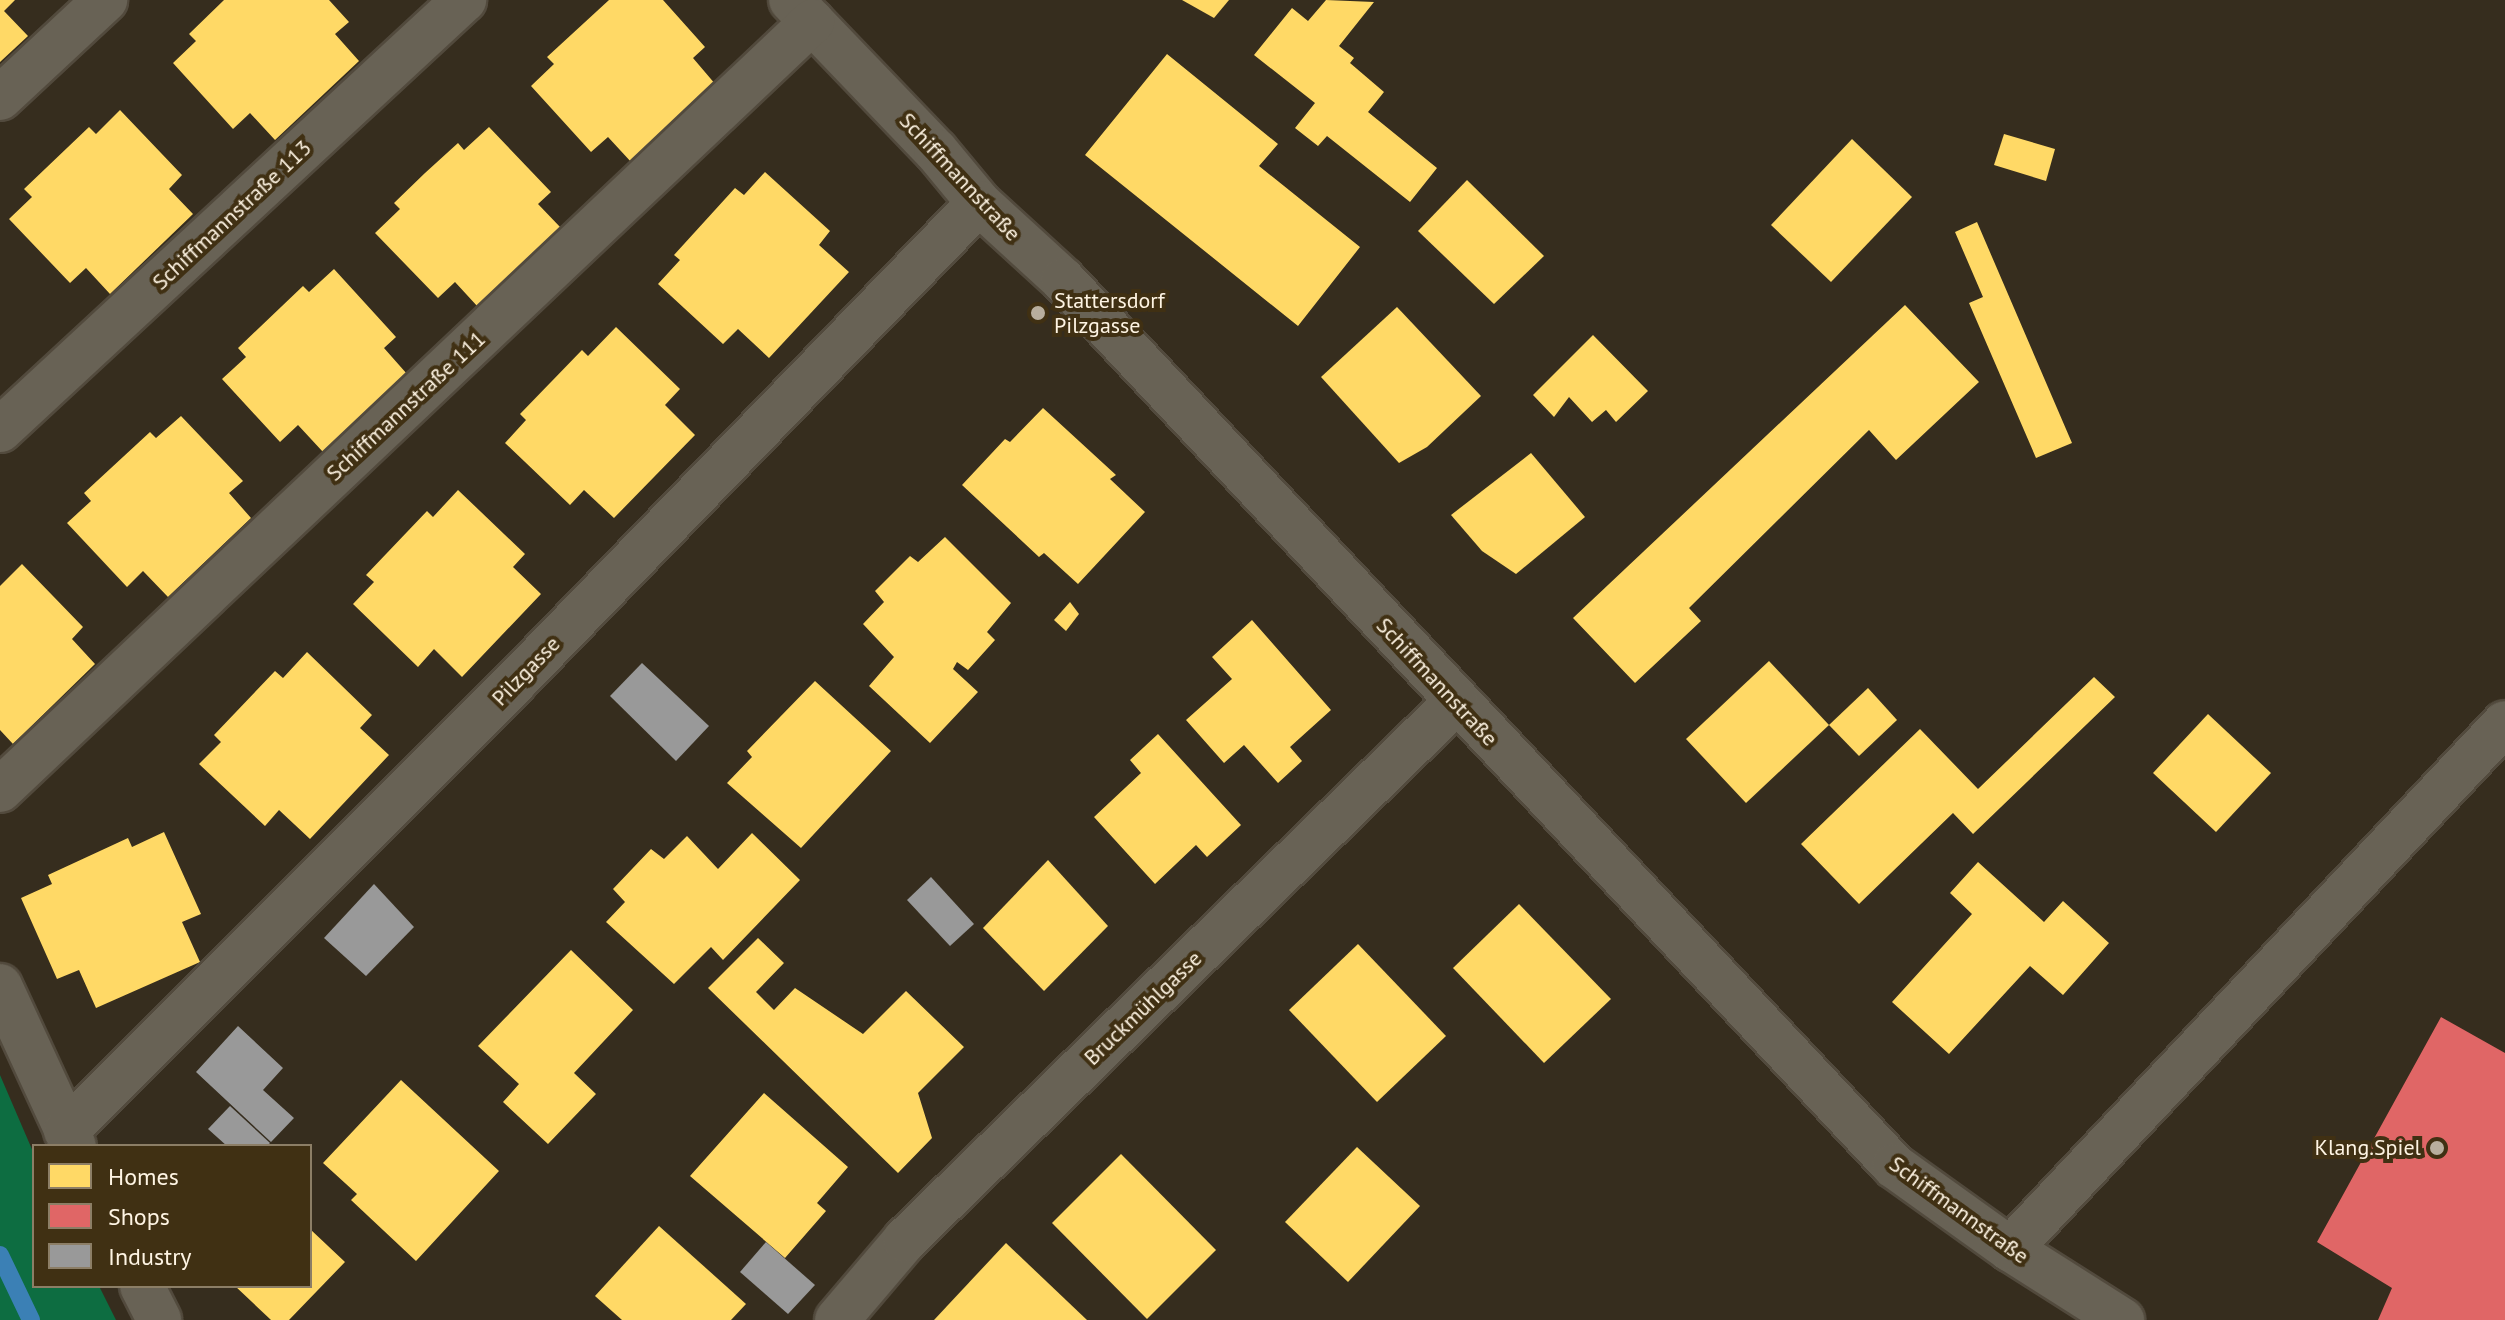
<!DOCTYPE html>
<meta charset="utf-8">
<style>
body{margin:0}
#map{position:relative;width:2505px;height:1320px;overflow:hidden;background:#362d1e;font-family:"PT Sans",sans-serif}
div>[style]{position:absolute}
.forest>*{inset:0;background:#0d6d41}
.homes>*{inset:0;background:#ffd966}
.shops>*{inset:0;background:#e06666}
.industry>*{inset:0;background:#999}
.stream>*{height:18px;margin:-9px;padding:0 9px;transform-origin:9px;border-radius:9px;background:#3b80b5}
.roads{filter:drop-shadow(2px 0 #524a3d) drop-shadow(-2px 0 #524a3d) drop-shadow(0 2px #524a3d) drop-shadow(0 -2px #524a3d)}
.minor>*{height:44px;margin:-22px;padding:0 22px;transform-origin:22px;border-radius:22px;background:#686255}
.dots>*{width:22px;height:22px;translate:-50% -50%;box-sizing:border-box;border:4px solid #403013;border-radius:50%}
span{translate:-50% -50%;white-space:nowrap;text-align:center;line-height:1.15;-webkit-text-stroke:8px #403013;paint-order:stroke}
.street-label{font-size:22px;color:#fef4e3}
.poi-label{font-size:22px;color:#fef4e3}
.left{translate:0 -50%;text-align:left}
.right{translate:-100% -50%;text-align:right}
.legend{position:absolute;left:32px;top:1144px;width:280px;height:144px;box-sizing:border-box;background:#403013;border:2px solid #8c7e66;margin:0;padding:10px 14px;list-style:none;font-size:24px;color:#fef4e3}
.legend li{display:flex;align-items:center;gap:16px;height:40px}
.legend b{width:40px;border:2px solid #8c7e66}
</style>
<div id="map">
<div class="forest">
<div style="clip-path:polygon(0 1075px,34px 1154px,34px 1286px,99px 1286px,116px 1320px,0 1320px)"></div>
</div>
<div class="homes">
<div style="clip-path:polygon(0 0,15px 0,4px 11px,28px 36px,0 62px)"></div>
<div style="clip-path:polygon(224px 0,329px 0,349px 22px,335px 34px,359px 61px,275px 140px,250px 113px,233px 129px,173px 63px,196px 41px,189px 34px)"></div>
<div style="clip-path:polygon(609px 0,663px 0,705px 47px,693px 58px,716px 85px,632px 163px,608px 137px,591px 152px,531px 86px,554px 64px,547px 57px)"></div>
<div style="clip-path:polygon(1182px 0,1229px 0,1214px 18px)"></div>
<div style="clip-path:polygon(1326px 0,1374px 2px,1339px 46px,1354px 58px,1350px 63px,1384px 92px,1368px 112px,1437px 168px,1410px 202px,1327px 136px,1318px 146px,1295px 128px,1315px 103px,1254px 55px,1292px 8px,1308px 21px)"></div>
<div style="clip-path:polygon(1167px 54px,1278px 144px,1259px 166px,1360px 247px,1298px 326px,1085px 155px)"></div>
<div style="clip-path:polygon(120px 110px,182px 175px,169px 189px,193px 214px,110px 294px,86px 268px,70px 283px,9px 219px,32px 197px,24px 189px,89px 127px,96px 134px)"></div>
<div style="clip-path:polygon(489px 127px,551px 192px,538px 204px,561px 228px,478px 307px,455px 282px,438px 298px,375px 233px,400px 209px,394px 203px,425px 173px,458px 143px,464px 150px)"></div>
<div style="clip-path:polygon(2004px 134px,2055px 149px,2046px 181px,1994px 165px)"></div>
<div style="clip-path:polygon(1852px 139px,1912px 197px,1831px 282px,1771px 225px)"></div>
<div style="clip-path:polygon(765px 172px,830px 231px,819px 245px,849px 272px,769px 358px,738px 329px,723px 344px,658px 284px,680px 260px,674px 255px,735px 188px,744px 195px)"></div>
<div style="clip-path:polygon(1467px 180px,1544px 256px,1494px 304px,1418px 231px)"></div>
<div style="clip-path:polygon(1977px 222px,2072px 443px,2036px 458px,1969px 303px,1983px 297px,1955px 232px)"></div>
<div style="clip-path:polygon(334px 269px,396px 337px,384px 348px,407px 374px,323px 452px,298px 425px,280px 442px,222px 379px,246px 357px,238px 348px,303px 286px,309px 292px)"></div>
<div style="clip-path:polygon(1905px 305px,1979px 382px,1896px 460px,1869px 430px,1689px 608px,1701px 621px,1635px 683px,1573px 618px)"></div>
<div style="clip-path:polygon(1397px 307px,1481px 396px,1427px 447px,1399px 463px,1321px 377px)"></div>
<div style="clip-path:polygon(616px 327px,680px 389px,665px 405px,695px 435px,614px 518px,584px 490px,570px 505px,505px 443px,526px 420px,520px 414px,582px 350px,588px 356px)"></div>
<div style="clip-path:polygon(1593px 335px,1648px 391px,1616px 422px,1606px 410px,1592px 422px,1569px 397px,1554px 417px,1533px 395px)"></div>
<div style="clip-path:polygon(1043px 408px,1116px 475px,1110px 479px,1145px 512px,1078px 584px,1044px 553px,1039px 557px,962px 485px,1005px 439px,1010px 442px)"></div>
<div style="clip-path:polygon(181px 416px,243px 481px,229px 493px,251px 518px,168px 597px,143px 571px,127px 587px,67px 523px,91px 501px,84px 493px,150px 432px,156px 438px)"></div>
<div style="clip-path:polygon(1531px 453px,1585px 517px,1516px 574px,1482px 551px,1451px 515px)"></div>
<div style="clip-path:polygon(458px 490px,525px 554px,513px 567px,541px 594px,462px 677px,434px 649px,418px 667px,353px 604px,374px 582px,366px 575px,427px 511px,433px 517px)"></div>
<div style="clip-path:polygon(945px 537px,1011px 603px,987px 632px,995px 640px,968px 670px,957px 662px,953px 669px,978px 692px,930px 743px,869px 686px,894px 657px,863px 624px,884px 602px,875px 591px,910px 556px,918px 562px)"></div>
<div style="clip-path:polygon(22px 564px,83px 627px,72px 639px,95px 664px,13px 744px,0 730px,0 586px)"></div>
<div style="clip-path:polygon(1070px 602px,1079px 614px,1066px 631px,1054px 620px)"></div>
<div style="clip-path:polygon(1252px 620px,1331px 710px,1290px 747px,1302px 761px,1278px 783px,1244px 745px,1224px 763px,1186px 720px,1232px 679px,1212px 657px)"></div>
<div style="clip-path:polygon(307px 652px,372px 715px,360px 728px,389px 755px,310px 839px,279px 810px,265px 826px,199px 764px,221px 742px,214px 735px,275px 671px,283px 678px)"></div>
<div style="clip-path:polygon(1769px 661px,1829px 725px,1746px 803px,1686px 739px)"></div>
<div style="clip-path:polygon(2094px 677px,2115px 697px,1973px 834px,1953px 813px,1859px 904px,1801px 844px,1920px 729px,1978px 789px)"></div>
<div style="clip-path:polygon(815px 681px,891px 751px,801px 848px,727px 783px,752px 757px,747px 751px)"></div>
<div style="clip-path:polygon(1868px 688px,1897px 720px,1859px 756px,1829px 725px)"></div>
<div style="clip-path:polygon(2208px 714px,2271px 773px,2216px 832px,2153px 773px)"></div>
<div style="clip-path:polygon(1158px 734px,1241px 825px,1207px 857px,1196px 845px,1155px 884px,1094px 817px,1141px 773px,1130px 760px)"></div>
<div style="clip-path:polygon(164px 832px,201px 914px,182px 922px,200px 962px,96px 1008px,79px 970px,57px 979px,21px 898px,52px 884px,48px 875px,128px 838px,132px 847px)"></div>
<div style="clip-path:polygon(752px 833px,800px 880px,723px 960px,711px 947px,674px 984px,606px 922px,625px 902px,613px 889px,651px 849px,664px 859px,687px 836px,718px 869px)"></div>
<div style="clip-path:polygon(1048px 860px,1108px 926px,1044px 991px,983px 928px)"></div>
<div style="clip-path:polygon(1978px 862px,2044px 922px,2063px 901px,2109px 943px,2063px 995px,2030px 966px,1949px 1054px,1892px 1002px,1972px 914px,1950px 893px)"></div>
<div style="clip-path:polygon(1519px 904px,1611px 999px,1544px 1063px,1453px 968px)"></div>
<div style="clip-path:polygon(758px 938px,784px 963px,756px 992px,774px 1010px,795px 988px,863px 1034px,906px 991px,964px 1047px,918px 1093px,932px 1138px,898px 1173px,708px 988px)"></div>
<div style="clip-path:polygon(1358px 944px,1446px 1036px,1377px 1102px,1289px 1010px)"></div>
<div style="clip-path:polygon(571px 950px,633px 1010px,574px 1073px,596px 1094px,548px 1144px,503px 1102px,519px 1084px,478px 1046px)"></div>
<div style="clip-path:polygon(401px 1080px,499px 1171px,416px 1261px,351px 1200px,357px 1194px,323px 1163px)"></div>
<div style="clip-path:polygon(764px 1093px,848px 1167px,817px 1203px,826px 1211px,785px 1258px,690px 1176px)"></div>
<div style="clip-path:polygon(1357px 1147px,1420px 1206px,1348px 1282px,1285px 1222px)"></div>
<div style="clip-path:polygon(1121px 1154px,1216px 1250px,1147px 1319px,1052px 1223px)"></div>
<div style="clip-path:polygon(659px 1226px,746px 1304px,731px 1320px,622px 1320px,595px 1296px)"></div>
<div style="clip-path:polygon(310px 1229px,345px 1262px,289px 1320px,271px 1320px,235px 1286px,310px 1286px)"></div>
<div style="clip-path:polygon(1006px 1243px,1087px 1320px,934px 1320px)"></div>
</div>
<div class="shops">
<div style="clip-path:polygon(2441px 1017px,2505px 1053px,2505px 1320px,2378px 1320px,2392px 1288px,2317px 1242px)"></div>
</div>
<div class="industry">
<div style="clip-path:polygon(642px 663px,709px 726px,676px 761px,610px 696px)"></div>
<div style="clip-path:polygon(931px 877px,974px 924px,950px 946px,907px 900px)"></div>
<div style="clip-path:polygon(374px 884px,414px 927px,366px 976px,324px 938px)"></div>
<div style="clip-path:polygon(238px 1026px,283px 1068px,263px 1090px,294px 1118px,271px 1142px,196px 1072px)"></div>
<div style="clip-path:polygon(230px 1106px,270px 1143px,267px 1146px,227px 1146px,208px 1129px)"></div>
<div style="clip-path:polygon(766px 1242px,815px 1285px,788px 1314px,740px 1272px)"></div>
</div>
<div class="stream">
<div style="left:0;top:1255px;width:72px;rotate:64.5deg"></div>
</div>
<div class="roads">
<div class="minor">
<div style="left:791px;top:0;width:209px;rotate:46.2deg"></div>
<div style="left:936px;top:151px;width:67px;rotate:50.4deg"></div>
<div style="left:979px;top:203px;width:114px;rotate:42.5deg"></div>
<div style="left:1063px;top:280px;width:1215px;rotate:46.83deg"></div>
<div style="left:1894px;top:1166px;width:143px;rotate:35.6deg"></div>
<div style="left:2010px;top:1249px;width:133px;rotate:32.4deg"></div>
<div style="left:0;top:98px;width:144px;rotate:-43deg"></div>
<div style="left:0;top:430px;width:633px;rotate:-42.82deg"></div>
<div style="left:0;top:790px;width:1118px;rotate:-43.4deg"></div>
<div style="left:0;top:986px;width:176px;rotate:65.2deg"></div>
<div style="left:66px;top:1131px;width:634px;rotate:-45deg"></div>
<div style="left:514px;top:683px;width:668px;rotate:-45.91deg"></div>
<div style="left:2010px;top:1249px;width:722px;rotate:-46.74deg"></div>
<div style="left:142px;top:1286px;width:38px;rotate:63deg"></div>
<div style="left:837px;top:1320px;width:105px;rotate:-49.6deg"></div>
<div style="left:905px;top:1240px;width:770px;rotate:-44.32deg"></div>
</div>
</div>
<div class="dots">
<div style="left:1038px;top:313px;background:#b8ae9e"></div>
<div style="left:2437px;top:1148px;background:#b8ae9e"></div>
</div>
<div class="street-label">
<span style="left:960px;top:177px;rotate:47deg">Schiffmannstraße</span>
<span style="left:232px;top:215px;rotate:-43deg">Schiffmannstraße 113</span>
<span style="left:406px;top:406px;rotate:-43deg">Schiffmannstraße 111</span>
<span style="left:526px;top:671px;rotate:-46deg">Pilzgasse</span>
<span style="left:1437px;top:682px;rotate:47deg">Schiffmannstraße</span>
<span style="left:1143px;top:1008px;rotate:-44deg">Bruckmühlgasse</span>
<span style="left:1959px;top:1210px;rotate:36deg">Schiffmannstraße</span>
</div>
<div class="poi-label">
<span class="left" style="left:1054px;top:313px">Stattersdorf<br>Pilzgasse</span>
<span class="right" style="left:2421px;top:1148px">Klang.Spiel</span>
</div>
<ul class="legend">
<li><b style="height:22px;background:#ffd966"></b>Homes</li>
<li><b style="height:22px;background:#e06666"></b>Shops</li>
<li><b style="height:22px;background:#999"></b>Industry</li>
</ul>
</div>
